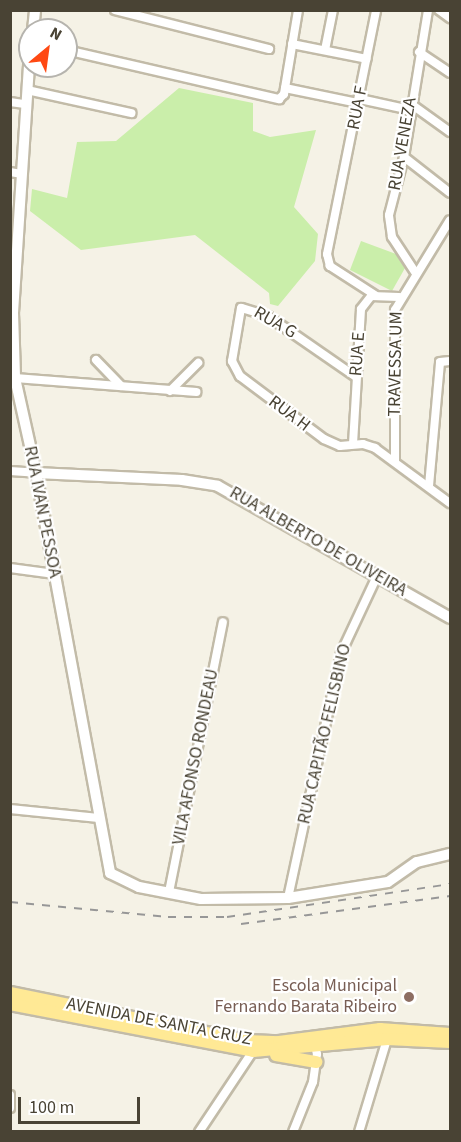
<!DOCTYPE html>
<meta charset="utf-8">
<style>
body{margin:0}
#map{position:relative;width:461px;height:1142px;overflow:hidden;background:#f5f2e6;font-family:"Source Sans 3",sans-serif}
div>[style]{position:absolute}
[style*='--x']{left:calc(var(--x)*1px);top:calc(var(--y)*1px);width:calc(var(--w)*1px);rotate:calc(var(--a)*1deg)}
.green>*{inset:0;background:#caeeaa}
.roads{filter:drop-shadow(2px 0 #c2bba8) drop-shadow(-2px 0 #c2bba8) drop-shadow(0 2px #c2bba8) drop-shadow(0 -2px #c2bba8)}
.minor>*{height:8px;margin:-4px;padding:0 4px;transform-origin:4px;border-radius:4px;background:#fff}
.tertiary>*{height:10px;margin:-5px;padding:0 5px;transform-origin:5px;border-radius:5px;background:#fff}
.primary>*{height:12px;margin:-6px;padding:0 6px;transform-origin:6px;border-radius:6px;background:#ffe995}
.rail>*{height:2px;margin-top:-1px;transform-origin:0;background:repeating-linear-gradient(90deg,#979797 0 8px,transparent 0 16px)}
.dots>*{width:16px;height:16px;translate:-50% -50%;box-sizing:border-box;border:3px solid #fff;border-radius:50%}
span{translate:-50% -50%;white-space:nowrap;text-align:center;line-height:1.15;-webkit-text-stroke:4.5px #fff;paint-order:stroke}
.street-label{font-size:18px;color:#494334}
.education-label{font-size:18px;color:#785e54}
.right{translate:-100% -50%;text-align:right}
.frame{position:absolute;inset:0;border:12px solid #494334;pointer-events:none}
.north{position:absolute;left:18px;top:18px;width:60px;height:60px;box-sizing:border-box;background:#fff;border:2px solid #b6b4ae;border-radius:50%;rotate:29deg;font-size:16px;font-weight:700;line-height:24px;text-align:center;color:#494334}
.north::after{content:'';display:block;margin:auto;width:21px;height:27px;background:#ff4913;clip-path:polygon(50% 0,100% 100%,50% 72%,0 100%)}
.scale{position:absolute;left:18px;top:1097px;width:122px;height:27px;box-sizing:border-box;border:3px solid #494334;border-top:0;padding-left:8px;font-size:18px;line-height:21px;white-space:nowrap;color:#494334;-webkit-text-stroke:4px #fff;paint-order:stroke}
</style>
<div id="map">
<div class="green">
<div style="clip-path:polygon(179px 88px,253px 103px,253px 131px,270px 137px,316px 130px,294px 207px,318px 234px,315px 261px,278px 306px,270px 304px,269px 293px,195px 235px,81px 250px,30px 211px,32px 189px,67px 198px,77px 142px,116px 141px)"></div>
<div style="clip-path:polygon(361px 241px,396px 254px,405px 268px,392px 291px,350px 270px)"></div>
</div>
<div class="roads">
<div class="minor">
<div style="--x:115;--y:10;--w:159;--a:14.2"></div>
<div style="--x:439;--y:10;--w:14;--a:36"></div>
<div style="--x:292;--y:44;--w:76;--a:11.3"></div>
<div style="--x:66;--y:50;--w:219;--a:13"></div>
<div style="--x:279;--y:99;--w:7;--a:-45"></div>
<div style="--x:284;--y:94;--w:85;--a:-80.5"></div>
<div style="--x:325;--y:50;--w:41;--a:-78.7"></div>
<div style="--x:419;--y:52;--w:37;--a:34"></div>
<div style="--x:285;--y:88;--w:75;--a:11.6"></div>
<div style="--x:27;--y:90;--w:107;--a:12.5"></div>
<div style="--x:360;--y:99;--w:51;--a:12.4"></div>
<div style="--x:10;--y:102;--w:15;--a:8"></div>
<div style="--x:411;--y:104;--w:48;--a:35.7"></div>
<div style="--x:404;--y:157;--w:58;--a:38"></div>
<div style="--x:10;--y:172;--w:11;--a:10"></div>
<div style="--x:415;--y:272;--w:42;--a:-123.3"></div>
<div style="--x:392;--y:237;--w:22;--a:-98"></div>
<div style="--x:389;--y:215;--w:60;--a:-75.5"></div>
<div style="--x:404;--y:157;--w:149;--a:-80.7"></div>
<div style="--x:375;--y:295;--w:54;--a:-147.2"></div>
<div style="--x:330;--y:266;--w:12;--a:-104"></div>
<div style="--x:327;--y:254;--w:249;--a:-78.6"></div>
<div style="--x:96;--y:360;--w:36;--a:46"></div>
<div style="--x:356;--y:377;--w:107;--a:-145.3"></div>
<div style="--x:268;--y:316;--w:28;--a:-163"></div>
<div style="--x:241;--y:308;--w:54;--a:99.6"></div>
<div style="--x:232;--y:361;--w:17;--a:62"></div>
<div style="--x:240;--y:376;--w:105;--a:36.9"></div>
<div style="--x:324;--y:439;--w:17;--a:24"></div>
<div style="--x:340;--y:446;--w:23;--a:-5"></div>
<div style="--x:363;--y:444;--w:13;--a:18"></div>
<div style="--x:375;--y:448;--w:93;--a:36.3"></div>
<div style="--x:15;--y:378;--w:182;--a:4.4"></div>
<div style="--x:170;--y:391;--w:40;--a:-45"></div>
<div style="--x:353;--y:444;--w:135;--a:-86.6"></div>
<div style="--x:361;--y:309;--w:16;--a:-52"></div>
<div style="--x:371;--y:296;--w:28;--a:2"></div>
<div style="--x:395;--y:461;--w:151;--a:-90"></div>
<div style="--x:395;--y:310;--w:105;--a:-58.6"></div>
<div style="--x:10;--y:471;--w:26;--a:4"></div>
<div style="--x:429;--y:486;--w:124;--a:-84.9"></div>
<div style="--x:440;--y:362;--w:10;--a:-6"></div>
<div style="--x:10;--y:568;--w:45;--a:7.6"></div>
<div style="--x:10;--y:809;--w:89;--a:5.8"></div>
<div style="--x:169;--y:892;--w:275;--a:-78.7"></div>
<div style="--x:288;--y:898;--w:251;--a:-77.8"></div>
<div style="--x:341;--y:653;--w:85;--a:-64.9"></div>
<div style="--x:10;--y:1095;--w:13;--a:90"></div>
<div style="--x:199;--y:1132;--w:97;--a:-56.3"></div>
<div style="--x:293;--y:1132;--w:54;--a:-68.2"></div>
<div style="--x:313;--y:1082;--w:28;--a:-82"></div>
<div style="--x:317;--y:1054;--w:12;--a:-104"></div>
<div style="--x:359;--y:1132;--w:97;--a:-73.2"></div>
</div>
<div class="tertiary">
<div style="--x:33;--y:30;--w:20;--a:-84"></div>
<div style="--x:30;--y:50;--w:264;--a:93.7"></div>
<div style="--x:13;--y:313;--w:65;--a:88.2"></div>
<div style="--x:15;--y:378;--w:97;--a:77.5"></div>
<div style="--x:36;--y:473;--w:407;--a:79.5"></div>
<div style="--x:110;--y:873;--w:32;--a:26"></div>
<div style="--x:139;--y:887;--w:63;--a:11"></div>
<div style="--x:201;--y:899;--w:87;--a:-0.7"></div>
<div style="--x:288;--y:898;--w:101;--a:-9.1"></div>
<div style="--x:388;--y:882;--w:35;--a:-35"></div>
<div style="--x:417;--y:862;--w:34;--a:-14"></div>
<div style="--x:36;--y:473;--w:146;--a:2.7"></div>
<div style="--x:182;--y:480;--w:36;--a:9"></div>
<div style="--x:218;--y:486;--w:267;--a:29.6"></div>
</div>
<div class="primary">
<div style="--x:10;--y:993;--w:241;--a:11.5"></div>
<div style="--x:246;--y:1041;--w:33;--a:2"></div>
<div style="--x:279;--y:1042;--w:102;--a:-7.3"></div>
<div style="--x:380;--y:1029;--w:70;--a:4.1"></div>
<div style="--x:10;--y:1004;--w:248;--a:10.9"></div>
<div style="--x:253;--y:1051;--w:135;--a:-5.1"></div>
<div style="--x:387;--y:1039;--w:63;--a:2.7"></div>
<div style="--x:276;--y:1055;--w:41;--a:9.9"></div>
</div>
</div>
<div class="rail">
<div style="--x:10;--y:902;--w:159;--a:5.4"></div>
<div style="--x:168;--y:917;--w:59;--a:0"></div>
<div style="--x:227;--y:917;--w:225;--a:-8.4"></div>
<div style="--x:241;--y:924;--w:211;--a:-7.6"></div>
</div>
<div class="dots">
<div style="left:409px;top:997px;background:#8d6e63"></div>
</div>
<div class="street-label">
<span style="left:358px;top:108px;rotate:-79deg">RUA F</span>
<span style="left:403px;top:144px;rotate:-80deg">RUA VENEZA</span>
<span style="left:275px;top:323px;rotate:30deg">RUA G</span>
<span style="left:358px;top:354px;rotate:-86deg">RUA E</span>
<span style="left:396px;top:364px;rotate:-89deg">TRAVESSA UM</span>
<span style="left:289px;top:414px;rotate:37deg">RUA H</span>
<span style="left:42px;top:512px;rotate:79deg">RUA IVAN PESSOA</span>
<span style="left:318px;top:542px;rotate:30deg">RUA ALBERTO DE OLIVEIRA</span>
<span style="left:325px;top:734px;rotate:-77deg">RUA CAPITÃO FELISBINO</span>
<span style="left:196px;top:757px;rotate:-79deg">VILA AFONSO RONDEAU</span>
<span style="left:159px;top:1022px;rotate:11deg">AVENIDA DE SANTA CRUZ</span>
</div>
<div class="education-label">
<span class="right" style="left:397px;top:997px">Escola Municipal<br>Fernando Barata Ribeiro</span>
</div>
<div class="frame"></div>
<div class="north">N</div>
<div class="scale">100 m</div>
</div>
